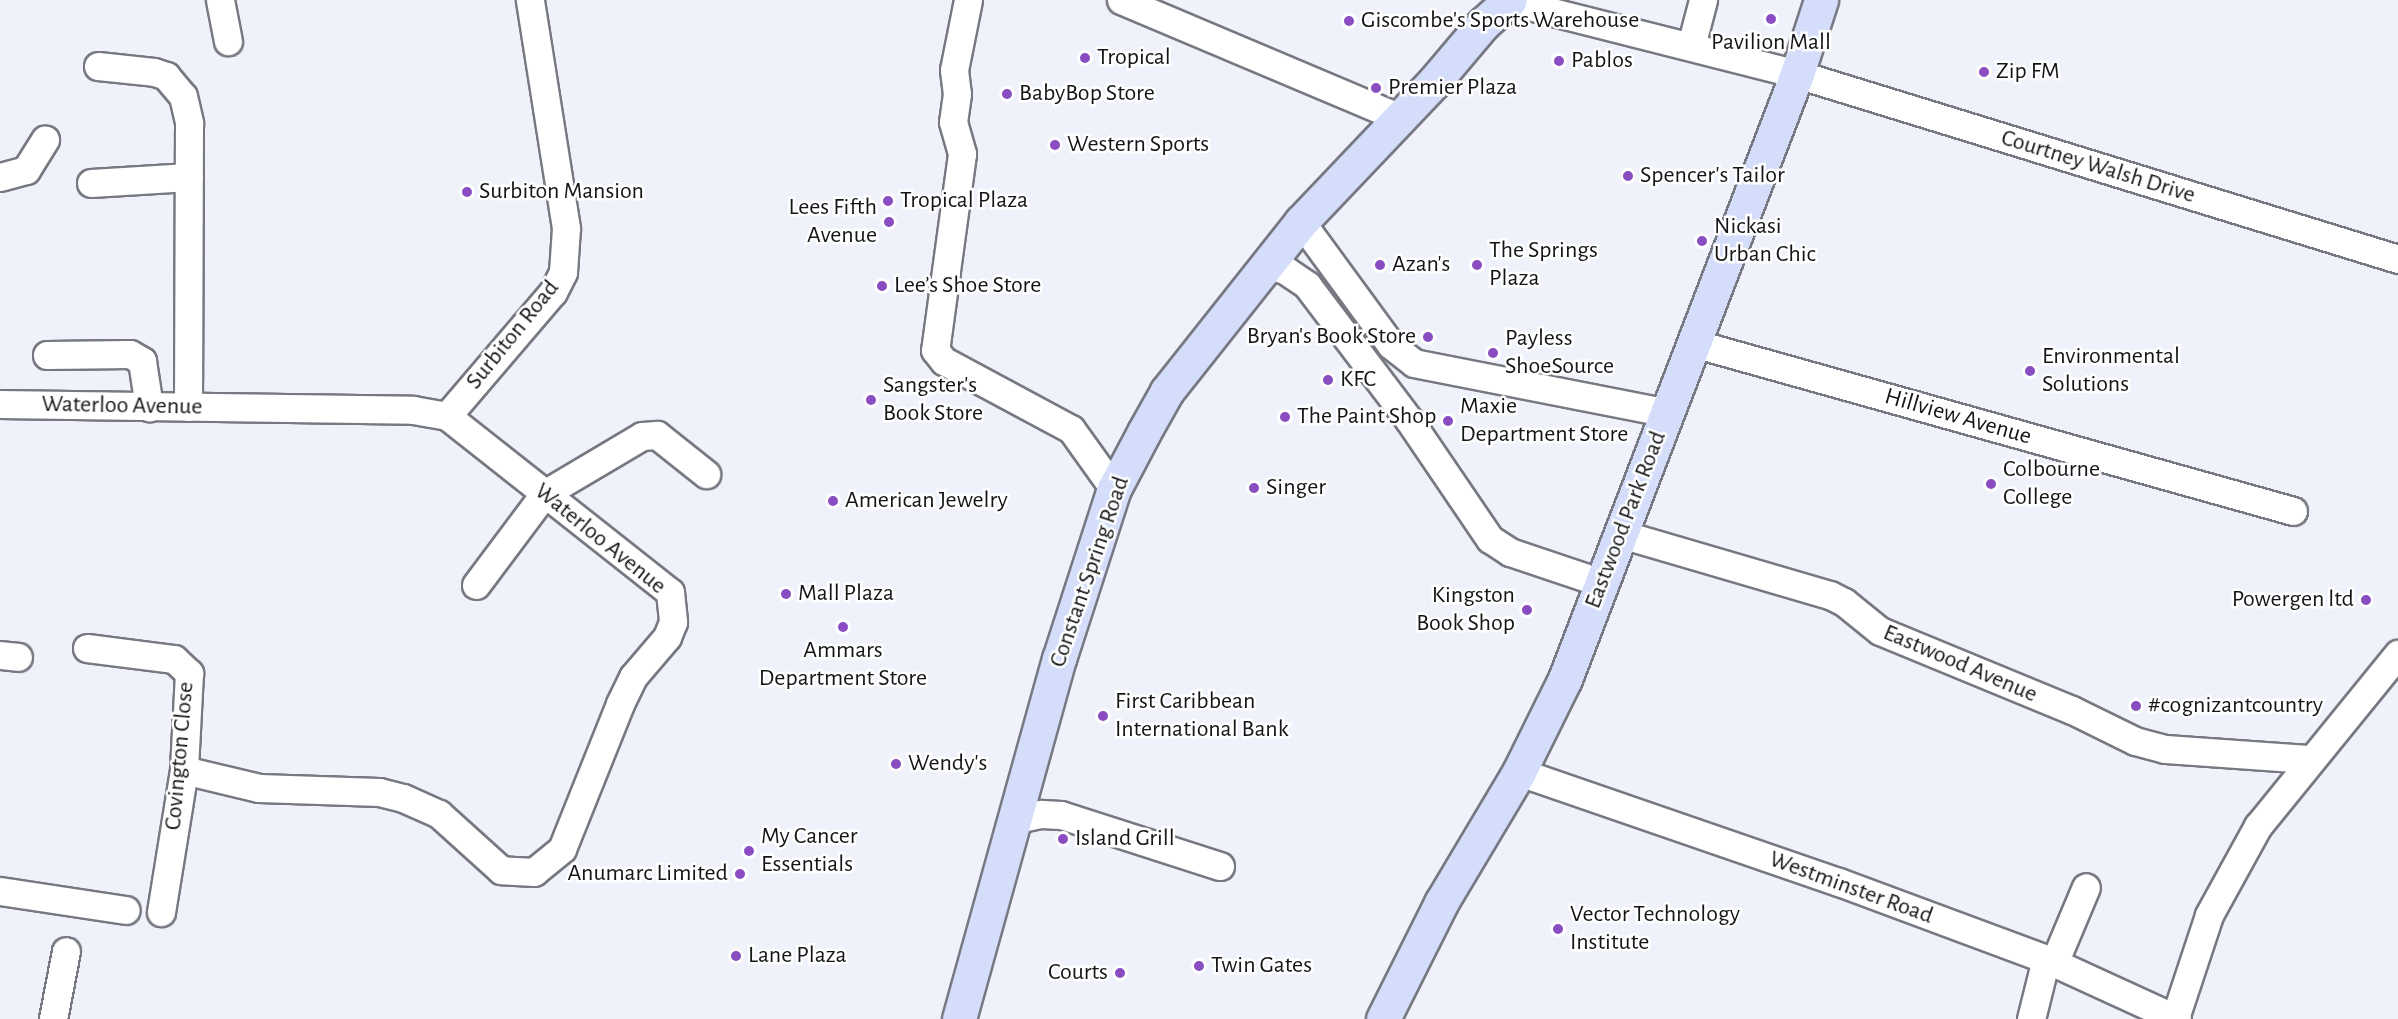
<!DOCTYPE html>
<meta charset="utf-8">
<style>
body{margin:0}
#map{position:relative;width:2398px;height:1019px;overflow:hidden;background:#eff1fb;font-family:"Alegreya Sans",sans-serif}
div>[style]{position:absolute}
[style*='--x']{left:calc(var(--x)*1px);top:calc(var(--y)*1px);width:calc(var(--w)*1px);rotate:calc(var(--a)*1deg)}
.roads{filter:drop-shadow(2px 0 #777881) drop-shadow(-2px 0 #777881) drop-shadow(0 2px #777881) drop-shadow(0 -2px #777881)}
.minor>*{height:27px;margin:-13.5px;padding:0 13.5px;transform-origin:13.5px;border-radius:13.5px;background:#fff}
.major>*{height:33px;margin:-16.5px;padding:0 16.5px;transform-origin:16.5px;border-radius:16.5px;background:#d4defb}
.dots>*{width:16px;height:16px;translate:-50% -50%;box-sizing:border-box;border:3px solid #fff;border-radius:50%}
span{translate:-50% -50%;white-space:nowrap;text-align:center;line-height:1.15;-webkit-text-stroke:5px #fff;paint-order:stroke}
.poi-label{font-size:24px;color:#141518}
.left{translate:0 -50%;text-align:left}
.right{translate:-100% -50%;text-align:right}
.street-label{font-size:24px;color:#141518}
</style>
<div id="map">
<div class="roads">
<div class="minor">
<div style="--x:220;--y:0;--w:42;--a:79"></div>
<div style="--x:968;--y:0;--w:71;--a:101.3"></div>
<div style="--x:954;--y:70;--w:24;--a:83"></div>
<div style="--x:957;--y:94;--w:28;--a:98"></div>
<div style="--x:953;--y:122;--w:33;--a:74"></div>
<div style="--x:962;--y:154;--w:198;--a:97.8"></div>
<div style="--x:935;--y:350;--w:14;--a:51"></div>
<div style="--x:944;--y:361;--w:144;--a:28.2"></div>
<div style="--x:1071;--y:429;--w:74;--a:54.4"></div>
<div style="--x:1121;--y:0;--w:303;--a:22.9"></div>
<div style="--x:1509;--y:1;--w:297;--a:14.2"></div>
<div style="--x:1797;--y:74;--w:629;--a:17.11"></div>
<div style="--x:1691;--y:46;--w:48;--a:-75.4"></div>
<div style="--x:98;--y:66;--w:56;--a:6.1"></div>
<div style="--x:154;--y:72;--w:13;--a:18"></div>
<div style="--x:166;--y:76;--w:26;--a:50"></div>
<div style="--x:183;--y:96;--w:28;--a:77"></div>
<div style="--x:189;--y:123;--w:284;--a:90.2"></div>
<div style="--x:0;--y:177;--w:27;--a:-15"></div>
<div style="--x:26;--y:170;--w:36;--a:-58"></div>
<div style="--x:91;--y:183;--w:98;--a:-3.5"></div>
<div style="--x:1301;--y:222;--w:152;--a:53.8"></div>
<div style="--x:1391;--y:345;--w:29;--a:38"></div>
<div style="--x:1414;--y:363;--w:259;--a:11.1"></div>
<div style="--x:1268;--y:265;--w:18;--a:16"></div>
<div style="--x:1285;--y:270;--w:27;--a:34"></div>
<div style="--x:1307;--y:285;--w:169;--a:52.9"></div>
<div style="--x:1409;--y:420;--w:144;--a:55.8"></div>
<div style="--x:1490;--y:539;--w:24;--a:33"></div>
<div style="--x:1510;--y:552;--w:97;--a:18.6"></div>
<div style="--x:1693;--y:343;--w:623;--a:15.64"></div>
<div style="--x:47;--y:355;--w:83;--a:-0.7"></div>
<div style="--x:130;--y:354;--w:14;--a:30"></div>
<div style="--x:142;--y:361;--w:47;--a:81.3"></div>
<div style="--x:0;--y:404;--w:413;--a:0.8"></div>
<div style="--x:413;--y:410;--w:35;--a:10"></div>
<div style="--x:447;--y:416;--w:284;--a:38.3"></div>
<div style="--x:670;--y:592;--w:30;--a:84"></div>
<div style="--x:673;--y:622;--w:16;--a:112"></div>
<div style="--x:667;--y:637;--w:52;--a:130.4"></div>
<div style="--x:633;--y:677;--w:30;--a:116"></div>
<div style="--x:620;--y:704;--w:156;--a:111.8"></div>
<div style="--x:562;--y:849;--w:36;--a:141"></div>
<div style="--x:534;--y:872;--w:33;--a:-177"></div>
<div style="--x:501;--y:870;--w:84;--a:-137.9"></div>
<div style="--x:439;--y:814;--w:39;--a:-156"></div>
<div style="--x:403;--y:798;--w:25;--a:-166"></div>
<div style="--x:379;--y:792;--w:120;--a:-178.1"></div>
<div style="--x:259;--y:788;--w:77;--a:-166.5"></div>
<div style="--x:447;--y:416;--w:163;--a:-49.5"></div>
<div style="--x:553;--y:292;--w:22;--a:-63"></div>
<div style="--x:563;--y:272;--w:44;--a:-86.1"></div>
<div style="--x:566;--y:228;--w:231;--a:-99"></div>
<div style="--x:1621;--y:534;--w:218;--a:16.3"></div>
<div style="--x:1830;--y:595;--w:16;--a:27"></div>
<div style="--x:1844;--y:602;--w:46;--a:38.9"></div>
<div style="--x:1880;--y:631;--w:208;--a:22.4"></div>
<div style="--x:2072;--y:710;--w:70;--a:26.2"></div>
<div style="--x:2135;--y:741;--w:31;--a:15"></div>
<div style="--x:2165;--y:749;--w:144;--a:4"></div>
<div style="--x:476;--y:585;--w:114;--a:-53.2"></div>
<div style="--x:544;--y:494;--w:114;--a:-30.6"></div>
<div style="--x:642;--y:436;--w:15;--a:-4"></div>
<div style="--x:657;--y:435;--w:63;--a:38.5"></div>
<div style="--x:87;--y:648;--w:88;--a:7.2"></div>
<div style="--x:174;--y:659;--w:21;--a:43"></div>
<div style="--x:189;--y:673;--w:97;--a:93"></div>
<div style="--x:184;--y:770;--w:144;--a:99.2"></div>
<div style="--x:0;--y:655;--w:18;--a:6"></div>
<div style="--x:1519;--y:772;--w:338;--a:19"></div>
<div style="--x:1839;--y:882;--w:221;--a:20.4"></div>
<div style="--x:2046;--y:959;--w:144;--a:24.6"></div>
<div style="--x:1012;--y:820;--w:30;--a:-12"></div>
<div style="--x:1041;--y:814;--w:20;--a:3"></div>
<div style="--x:1061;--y:815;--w:167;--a:17.8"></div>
<div style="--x:0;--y:891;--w:127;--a:8.6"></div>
<div style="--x:2054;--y:963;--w:82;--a:-67.2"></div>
<div style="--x:2175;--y:1018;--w:108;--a:-71.7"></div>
<div style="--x:2209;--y:915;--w:102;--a:-61.2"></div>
<div style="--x:2258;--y:826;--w:222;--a:-50.9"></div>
<div style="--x:53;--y:1019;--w:69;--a:-79.2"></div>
<div style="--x:2031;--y:1019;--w:62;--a:-76"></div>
</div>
<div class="major">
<div style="--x:959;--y:1019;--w:374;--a:-74.5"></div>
<div style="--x:1059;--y:659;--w:179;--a:-72.1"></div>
<div style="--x:1114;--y:489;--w:64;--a:-62.2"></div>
<div style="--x:1144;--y:432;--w:47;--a:-60.7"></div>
<div style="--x:1167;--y:391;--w:216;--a:-51.6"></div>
<div style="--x:1301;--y:222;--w:193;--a:-46.5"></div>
<div style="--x:1434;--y:82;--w:76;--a:-49.8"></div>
<div style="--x:1483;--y:24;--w:36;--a:-42"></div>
<div style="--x:1383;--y:1019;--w:130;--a:-63.4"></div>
<div style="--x:1441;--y:903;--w:152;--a:-59.2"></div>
<div style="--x:1519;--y:772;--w:104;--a:-63.7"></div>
<div style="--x:1565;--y:679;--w:648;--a:-69.02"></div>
<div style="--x:1797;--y:74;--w:78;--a:-72"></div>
</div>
</div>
<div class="dots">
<div style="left:1771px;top:19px;background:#894cc1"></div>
<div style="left:1349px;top:21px;background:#894cc1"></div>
<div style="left:1085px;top:58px;background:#894cc1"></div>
<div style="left:1559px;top:61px;background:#894cc1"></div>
<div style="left:1984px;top:72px;background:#894cc1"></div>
<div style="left:1376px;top:88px;background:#894cc1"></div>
<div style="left:1007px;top:94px;background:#894cc1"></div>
<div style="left:1055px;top:145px;background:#894cc1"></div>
<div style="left:1628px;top:176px;background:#894cc1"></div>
<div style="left:467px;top:192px;background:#894cc1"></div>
<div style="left:888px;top:201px;background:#894cc1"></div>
<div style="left:889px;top:222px;background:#894cc1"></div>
<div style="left:1702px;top:241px;background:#894cc1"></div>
<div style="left:1380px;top:265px;background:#894cc1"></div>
<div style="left:1477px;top:265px;background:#894cc1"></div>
<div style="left:882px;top:286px;background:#894cc1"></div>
<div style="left:1428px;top:337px;background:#894cc1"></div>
<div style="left:1493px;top:353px;background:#894cc1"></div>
<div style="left:2030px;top:371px;background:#894cc1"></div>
<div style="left:1328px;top:380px;background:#894cc1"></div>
<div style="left:871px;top:400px;background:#894cc1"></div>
<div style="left:1285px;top:417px;background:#894cc1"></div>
<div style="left:1448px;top:421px;background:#894cc1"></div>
<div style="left:1991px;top:484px;background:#894cc1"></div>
<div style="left:1254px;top:488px;background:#894cc1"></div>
<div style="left:833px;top:501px;background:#894cc1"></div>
<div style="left:786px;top:594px;background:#894cc1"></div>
<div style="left:2366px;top:600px;background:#894cc1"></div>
<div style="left:1527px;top:610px;background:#894cc1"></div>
<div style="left:843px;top:627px;background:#894cc1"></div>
<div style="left:2136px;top:706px;background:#894cc1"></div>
<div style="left:1103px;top:716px;background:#894cc1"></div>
<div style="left:896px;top:764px;background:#894cc1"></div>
<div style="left:1063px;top:839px;background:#894cc1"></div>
<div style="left:749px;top:851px;background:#894cc1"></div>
<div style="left:740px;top:874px;background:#894cc1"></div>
<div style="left:1558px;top:929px;background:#894cc1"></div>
<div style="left:736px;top:956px;background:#894cc1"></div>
<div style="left:1199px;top:966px;background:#894cc1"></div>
<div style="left:1120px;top:973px;background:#894cc1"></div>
</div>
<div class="poi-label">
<span class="left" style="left:1361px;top:21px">Giscombe's Sports Warehouse</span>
<span style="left:1771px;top:43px">Pavilion Mall</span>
<span class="left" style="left:1097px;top:58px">Tropical</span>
<span class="left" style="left:1571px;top:61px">Pablos</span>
<span class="left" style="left:1996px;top:72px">Zip FM</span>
<span class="left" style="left:1388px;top:88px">Premier Plaza</span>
<span class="left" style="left:1019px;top:94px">BabyBop Store</span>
<span class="left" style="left:1067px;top:145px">Western Sports</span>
<span class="left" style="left:1640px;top:176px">Spencer's Tailor</span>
<span class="left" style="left:479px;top:192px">Surbiton Mansion</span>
<span class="left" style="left:900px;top:201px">Tropical Plaza</span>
<span class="right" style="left:877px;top:222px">Lees Fifth<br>Avenue</span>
<span class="left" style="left:1714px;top:241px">Nickasi<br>Urban Chic</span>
<span class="left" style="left:1489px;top:265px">The Springs<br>Plaza</span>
<span class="left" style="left:1392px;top:265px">Azan's</span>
<span class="left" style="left:894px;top:286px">Lee’s Shoe Store</span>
<span class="right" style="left:1416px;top:337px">Bryan's Book Store</span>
<span class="left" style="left:1505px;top:353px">Payless<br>ShoeSource</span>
<span class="left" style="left:2042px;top:371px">Environmental<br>Solutions</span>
<span class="left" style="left:1340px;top:380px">KFC</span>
<span class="left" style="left:883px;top:400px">Sangster's<br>Book Store</span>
<span class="left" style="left:1460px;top:421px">Maxie<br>Department Store</span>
<span class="left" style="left:1297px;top:417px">The Paint Shop</span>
<span class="left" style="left:2003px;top:484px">Colbourne<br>College</span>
<span class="left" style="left:1266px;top:488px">Singer</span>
<span class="left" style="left:845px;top:501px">American Jewelry</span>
<span class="left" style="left:798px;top:594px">Mall Plaza</span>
<span class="right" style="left:1515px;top:610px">Kingston<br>Book Shop</span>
<span class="right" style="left:2354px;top:600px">Powergen ltd</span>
<span style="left:843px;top:665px">Ammars<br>Department Store</span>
<span class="left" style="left:1115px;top:716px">First Caribbean<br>International Bank</span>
<span class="left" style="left:2148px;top:706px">#cognizantcountry</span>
<span class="left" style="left:908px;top:764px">Wendy's</span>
<span class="left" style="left:761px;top:851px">My Cancer<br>Essentials</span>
<span class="left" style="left:1075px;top:839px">Island Grill</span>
<span class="right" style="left:728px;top:874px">Anumarc Limited</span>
<span class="left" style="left:1570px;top:929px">Vector Technology<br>Institute</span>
<span class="left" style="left:748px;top:956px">Lane Plaza</span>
<span class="left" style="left:1211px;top:966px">Twin Gates</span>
<span class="right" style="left:1108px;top:973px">Courts</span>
</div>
<div class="street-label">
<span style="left:2098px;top:167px;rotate:17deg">Courtney Walsh Drive</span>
<span style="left:513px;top:335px;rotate:-51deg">Surbiton Road</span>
<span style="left:122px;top:406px;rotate:1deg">Waterloo Avenue</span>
<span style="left:1958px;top:417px;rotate:16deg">Hillview Avenue</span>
<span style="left:1626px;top:520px;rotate:-69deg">Eastwood Park Road</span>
<span style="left:600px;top:539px;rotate:39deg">Waterloo Avenue</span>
<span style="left:1090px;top:572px;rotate:-71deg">Constant Spring Road</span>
<span style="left:1960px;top:664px;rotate:23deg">Eastwood Avenue</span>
<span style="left:180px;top:756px;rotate:-85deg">Covington Close</span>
<span style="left:1851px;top:888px;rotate:20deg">Westminster Road</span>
</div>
</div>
